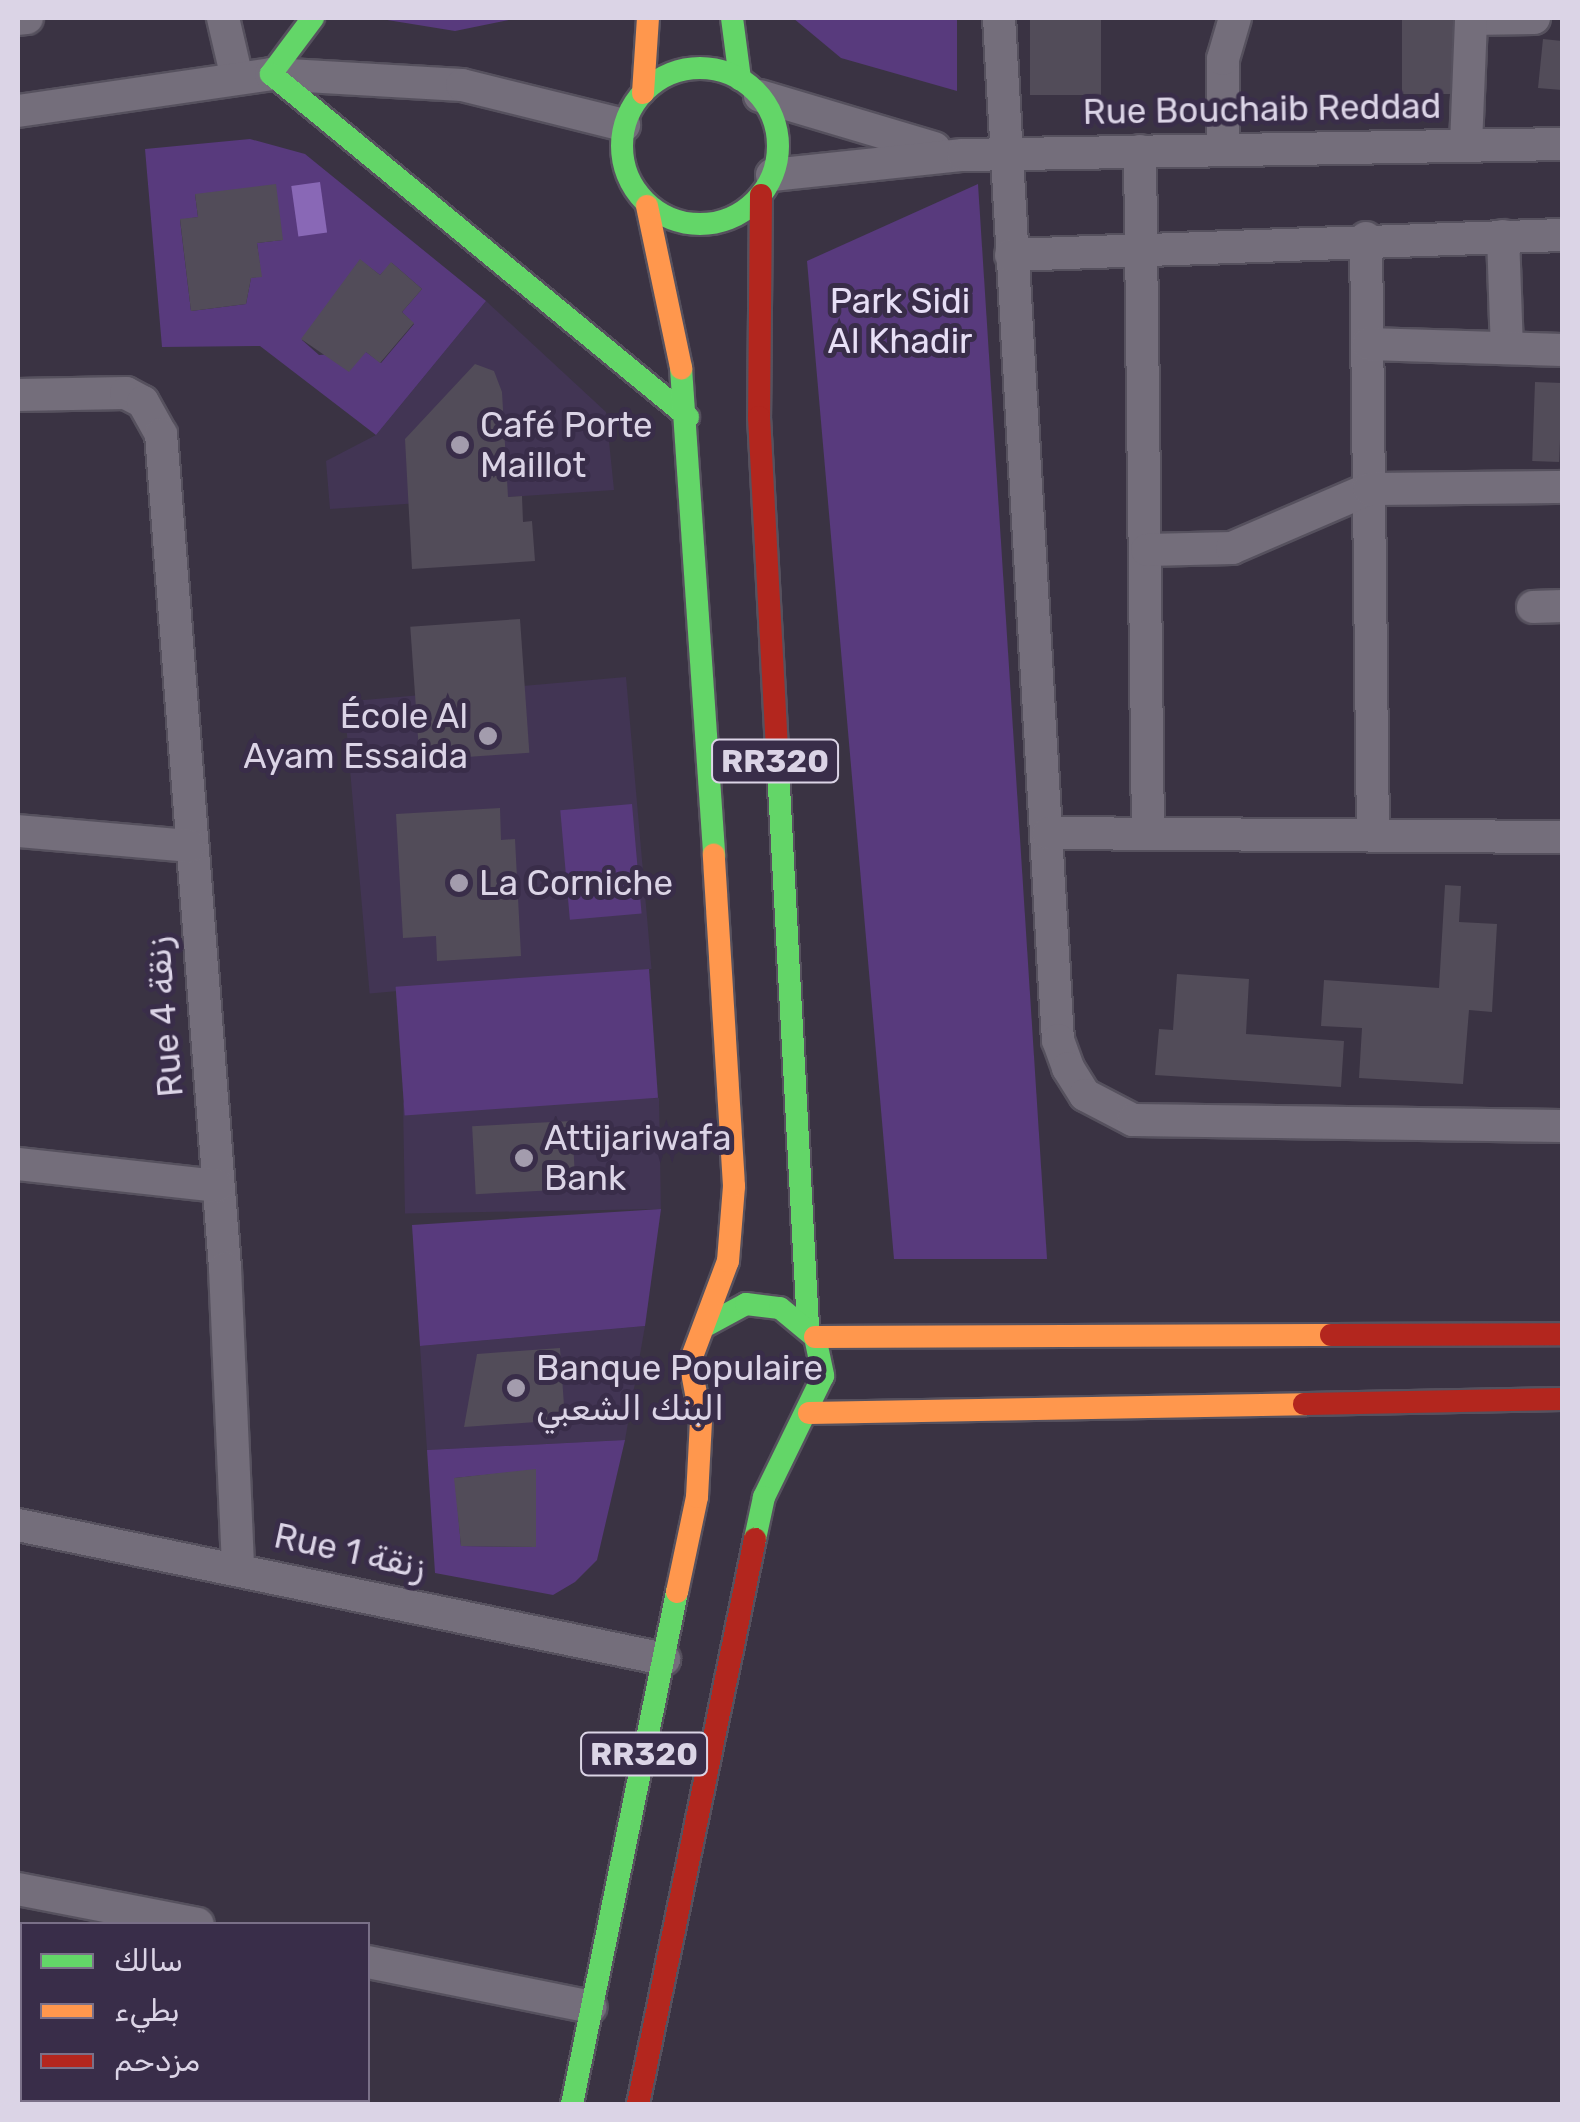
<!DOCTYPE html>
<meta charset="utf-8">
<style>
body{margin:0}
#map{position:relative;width:1580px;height:2122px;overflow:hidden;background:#3a3343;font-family:Rubik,"Noto Naskh Arabic",sans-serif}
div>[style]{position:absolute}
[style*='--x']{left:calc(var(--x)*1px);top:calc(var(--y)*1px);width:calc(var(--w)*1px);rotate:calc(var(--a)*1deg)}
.built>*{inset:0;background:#423554;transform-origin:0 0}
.green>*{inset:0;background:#583a7d;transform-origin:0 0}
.water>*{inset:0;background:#8968b6;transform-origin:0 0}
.building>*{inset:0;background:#524c59;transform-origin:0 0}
.roads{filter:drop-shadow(2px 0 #56515e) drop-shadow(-2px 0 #56515e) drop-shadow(0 2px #56515e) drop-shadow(0 -2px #56515e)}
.street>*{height:32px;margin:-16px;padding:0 16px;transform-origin:16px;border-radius:16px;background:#746e7b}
.fast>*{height:22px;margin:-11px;padding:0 11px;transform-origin:11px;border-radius:11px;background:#63d668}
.fast>.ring{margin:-11px;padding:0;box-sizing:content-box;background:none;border:22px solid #63d668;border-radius:50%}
.slow>*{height:22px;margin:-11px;padding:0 11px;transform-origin:11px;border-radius:11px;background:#ff974d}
.jam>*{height:22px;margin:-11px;padding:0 11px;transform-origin:11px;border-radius:11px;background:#b3261e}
.dots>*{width:28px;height:28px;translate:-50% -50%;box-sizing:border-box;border:5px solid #392d49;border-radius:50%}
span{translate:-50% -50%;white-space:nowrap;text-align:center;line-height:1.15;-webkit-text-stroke:10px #392d49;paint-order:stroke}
.shield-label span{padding:2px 8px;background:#392d49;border:2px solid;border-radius:8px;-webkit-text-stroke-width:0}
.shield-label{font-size:32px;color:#dbd4e6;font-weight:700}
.street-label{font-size:35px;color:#dbd4e6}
.park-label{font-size:35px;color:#e7dff6}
.poi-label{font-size:35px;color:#dbd4e6}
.left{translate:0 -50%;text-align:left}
.right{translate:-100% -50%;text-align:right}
.frame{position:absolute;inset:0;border:20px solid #dbd4e6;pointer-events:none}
.legend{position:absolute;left:20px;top:1922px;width:350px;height:180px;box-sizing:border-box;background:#392d49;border:2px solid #7a7088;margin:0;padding:12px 18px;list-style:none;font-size:30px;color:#dbd4e6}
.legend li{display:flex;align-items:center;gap:20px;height:50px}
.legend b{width:50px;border:2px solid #7a7088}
</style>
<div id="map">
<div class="built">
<div style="clip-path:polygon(486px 301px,606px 412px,614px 490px,330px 509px,326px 461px,376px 435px)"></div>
<div style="left:626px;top:677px;width:293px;height:283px;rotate:85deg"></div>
<div style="left:659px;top:1098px;width:111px;height:256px;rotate:89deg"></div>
<div style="clip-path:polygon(645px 1326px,625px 1440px,427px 1450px,420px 1346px)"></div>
</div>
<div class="green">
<div style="clip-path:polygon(375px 18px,519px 18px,455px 31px)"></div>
<div style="clip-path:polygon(793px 18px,957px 18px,957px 91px,841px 58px)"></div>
<div style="clip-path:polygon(evenodd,250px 139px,305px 154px,486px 301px,376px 435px,260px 346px,162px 347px,145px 149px,250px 139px,195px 194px,282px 240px,257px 243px,261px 276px,251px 278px,246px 304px,191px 311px,180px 220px,198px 217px,195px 194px,250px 139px,360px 260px,380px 275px,392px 263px,422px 289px,402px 312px,414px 324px,381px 363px,366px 352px,319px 355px,302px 340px,360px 260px)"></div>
<div style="clip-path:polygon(978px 184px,1047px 1259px,894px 1259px,807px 261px)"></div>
<div style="left:632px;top:804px;width:110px;height:72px;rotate:85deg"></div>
<div style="left:649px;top:969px;width:129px;height:254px;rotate:86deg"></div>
<div style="clip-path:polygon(661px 1209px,645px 1326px,420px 1346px,412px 1225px)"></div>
<div style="clip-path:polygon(evenodd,625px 1440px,597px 1560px,575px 1582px,553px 1595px,435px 1573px,427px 1450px,625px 1440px,535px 1470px,536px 1547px,461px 1546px,455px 1478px,535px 1470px)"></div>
</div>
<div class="water">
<div style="left:320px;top:182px;width:51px;height:29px;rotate:82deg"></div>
</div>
<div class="building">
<div style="left:1030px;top:18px;width:71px;height:77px"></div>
<div style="left:1402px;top:18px;width:53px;height:76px"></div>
<div style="clip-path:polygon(1543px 39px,1562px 41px,1562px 90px,1538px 88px)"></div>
<div style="clip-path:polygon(276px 184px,283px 240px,257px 243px,262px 277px,251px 278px,246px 304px,191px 311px,180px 219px,198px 217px,195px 194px)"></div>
<div style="clip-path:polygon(360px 259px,380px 275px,391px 262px,422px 289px,402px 312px,414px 323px,380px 363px,366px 352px,349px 372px,301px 339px)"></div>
<div style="clip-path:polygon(475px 364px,494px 371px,502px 392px,508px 497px,522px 496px,523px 522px,532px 521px,535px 561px,412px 569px,405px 439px)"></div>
<div style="left:1535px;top:382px;width:27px;height:79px;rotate:2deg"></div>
<div style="left:520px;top:619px;width:134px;height:110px;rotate:86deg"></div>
<div style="clip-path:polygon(500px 808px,501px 840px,515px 839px,521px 956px,437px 961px,436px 936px,403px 938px,396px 814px)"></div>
<div style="clip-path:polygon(1445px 885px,1461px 886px,1459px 922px,1497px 924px,1492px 1012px,1469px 1010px,1463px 1084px,1359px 1078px,1362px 1028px,1321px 1026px,1324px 980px,1439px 988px)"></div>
<div style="clip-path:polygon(1177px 974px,1249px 979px,1246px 1034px,1344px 1041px,1341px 1087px,1155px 1075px,1159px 1029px,1173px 1030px)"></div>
<div style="left:572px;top:1121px;width:68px;height:100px;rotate:87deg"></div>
<div style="clip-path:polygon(560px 1348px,565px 1420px,464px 1427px,477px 1354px)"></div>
<div style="clip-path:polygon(536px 1469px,536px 1547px,461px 1546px,454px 1478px)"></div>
</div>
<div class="roads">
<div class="street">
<div style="--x:223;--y:18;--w:62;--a:76.9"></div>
<div style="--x:999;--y:18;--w:1024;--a:86.7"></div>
<div style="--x:1058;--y:1040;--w:30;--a:70"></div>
<div style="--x:1068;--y:1068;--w:32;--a:58"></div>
<div style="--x:1085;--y:1095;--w:54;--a:27.5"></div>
<div style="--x:1133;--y:1120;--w:429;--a:0.8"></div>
<div style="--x:18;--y:19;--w:9;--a:-6"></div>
<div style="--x:1471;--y:19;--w:63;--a:-0.9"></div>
<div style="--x:760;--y:96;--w:182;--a:16.6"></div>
<div style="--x:18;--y:111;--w:256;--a:-8.3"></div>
<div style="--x:271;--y:74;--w:191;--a:3.3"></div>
<div style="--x:462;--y:85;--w:167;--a:13.9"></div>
<div style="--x:1466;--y:145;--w:127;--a:-87.7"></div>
<div style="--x:1223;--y:149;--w:90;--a:-90"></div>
<div style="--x:1223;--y:59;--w:43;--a:-73.7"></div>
<div style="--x:1140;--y:151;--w:681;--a:89.33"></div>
<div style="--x:772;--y:175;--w:192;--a:-6"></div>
<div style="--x:963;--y:155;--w:599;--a:-1.05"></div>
<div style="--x:1503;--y:236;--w:112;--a:88"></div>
<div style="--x:1366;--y:238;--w:597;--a:89.33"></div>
<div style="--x:1011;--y:255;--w:551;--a:-2.08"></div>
<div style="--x:1368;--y:344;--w:194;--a:1.8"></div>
<div style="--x:18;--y:395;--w:108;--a:-1.1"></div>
<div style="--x:126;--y:393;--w:19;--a:28"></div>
<div style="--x:143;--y:402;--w:37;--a:61"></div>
<div style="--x:161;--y:434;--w:836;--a:85.61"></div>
<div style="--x:225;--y:1268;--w:300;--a:87.5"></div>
<div style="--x:1147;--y:550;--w:85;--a:-1.3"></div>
<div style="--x:1232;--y:548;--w:149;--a:-23.3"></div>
<div style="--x:1369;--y:489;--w:193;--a:-0.6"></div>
<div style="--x:1533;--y:607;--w:29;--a:-2"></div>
<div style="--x:18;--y:831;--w:172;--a:5"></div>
<div style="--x:1048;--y:833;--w:514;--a:0.45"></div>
<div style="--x:18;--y:1164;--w:200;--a:6.3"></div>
<div style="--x:18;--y:1525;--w:660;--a:11.72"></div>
<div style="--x:18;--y:1889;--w:183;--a:11"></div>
<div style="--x:368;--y:1962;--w:227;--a:11.4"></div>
<div style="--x:154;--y:2104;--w:4;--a:-63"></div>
</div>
<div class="fast">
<div style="--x:313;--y:18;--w:70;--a:126.9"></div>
<div style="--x:271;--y:74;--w:540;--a:39.44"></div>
<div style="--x:732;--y:18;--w:62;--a:82.5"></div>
<div class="ring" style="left:622px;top:68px;width:134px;height:134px"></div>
<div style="--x:681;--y:368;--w:488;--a:86.1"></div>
<div style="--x:777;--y:750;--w:578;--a:86.92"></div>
<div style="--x:707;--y:1325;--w:44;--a:-28.3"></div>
<div style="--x:746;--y:1304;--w:34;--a:7"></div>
<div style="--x:780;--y:1308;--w:45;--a:39.6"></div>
<div style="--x:815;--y:1337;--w:40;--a:78"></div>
<div style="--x:823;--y:1376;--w:135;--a:116"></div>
<div style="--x:764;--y:1497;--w:43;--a:102.1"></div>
<div style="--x:572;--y:2104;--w:523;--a:-78.41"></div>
</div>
<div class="slow">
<div style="--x:643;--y:93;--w:75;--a:-86.2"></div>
<div style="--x:647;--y:206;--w:166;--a:78.1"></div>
<div style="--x:815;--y:1337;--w:516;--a:-0.22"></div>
<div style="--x:809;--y:1413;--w:495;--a:-1"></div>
<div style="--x:677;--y:1592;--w:97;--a:-78.1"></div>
<div style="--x:697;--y:1497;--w:77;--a:-87"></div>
<div style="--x:701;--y:1420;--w:59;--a:-100.7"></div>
<div style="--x:690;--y:1362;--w:108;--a:-69.4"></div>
<div style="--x:728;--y:1261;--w:75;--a:-85.4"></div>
<div style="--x:734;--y:1186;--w:332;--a:-93.5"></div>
</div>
<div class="jam">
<div style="--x:761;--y:195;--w:222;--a:90.5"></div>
<div style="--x:759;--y:417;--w:333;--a:86.9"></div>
<div style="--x:1331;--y:1335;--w:231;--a:-0.2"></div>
<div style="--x:1304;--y:1404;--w:258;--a:-1.1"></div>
<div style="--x:638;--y:2104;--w:577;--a:-78.3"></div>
</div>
</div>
<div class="dots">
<div style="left:460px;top:445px;background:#a39cad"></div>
<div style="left:488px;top:736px;background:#a39cad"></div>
<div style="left:459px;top:883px;background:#a39cad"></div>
<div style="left:524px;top:1158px;background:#a39cad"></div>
<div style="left:516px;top:1388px;background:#a39cad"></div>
</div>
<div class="shield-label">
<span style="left:775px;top:761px">RR320</span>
<span style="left:644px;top:1754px">RR320</span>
</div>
<div class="street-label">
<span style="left:1262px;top:109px;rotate:-1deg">Rue Bouchaib Reddad</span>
<span style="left:164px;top:1017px;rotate:-95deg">Rue 4 زنقة</span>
<span style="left:350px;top:1551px;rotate:12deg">Rue 1 زنقة</span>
</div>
<div class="park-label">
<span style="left:900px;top:321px">Park Sidi<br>Al Khadir</span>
</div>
<div class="poi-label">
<span class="left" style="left:480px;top:445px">Café Porte<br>Maillot</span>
<span class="right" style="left:468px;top:736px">École Al<br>Ayam Essaida</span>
<span class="left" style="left:479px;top:883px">La Corniche</span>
<span class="left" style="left:544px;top:1158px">Attijariwafa<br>Bank</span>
<span class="left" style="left:536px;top:1388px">Banque Populaire<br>البنك الشعبي</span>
</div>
<div class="frame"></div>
<ul class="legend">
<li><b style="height:12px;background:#63d668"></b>سالك</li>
<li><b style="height:12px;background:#ff974d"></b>بطيء</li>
<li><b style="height:12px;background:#b3261e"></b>مزدحم</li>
</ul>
</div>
